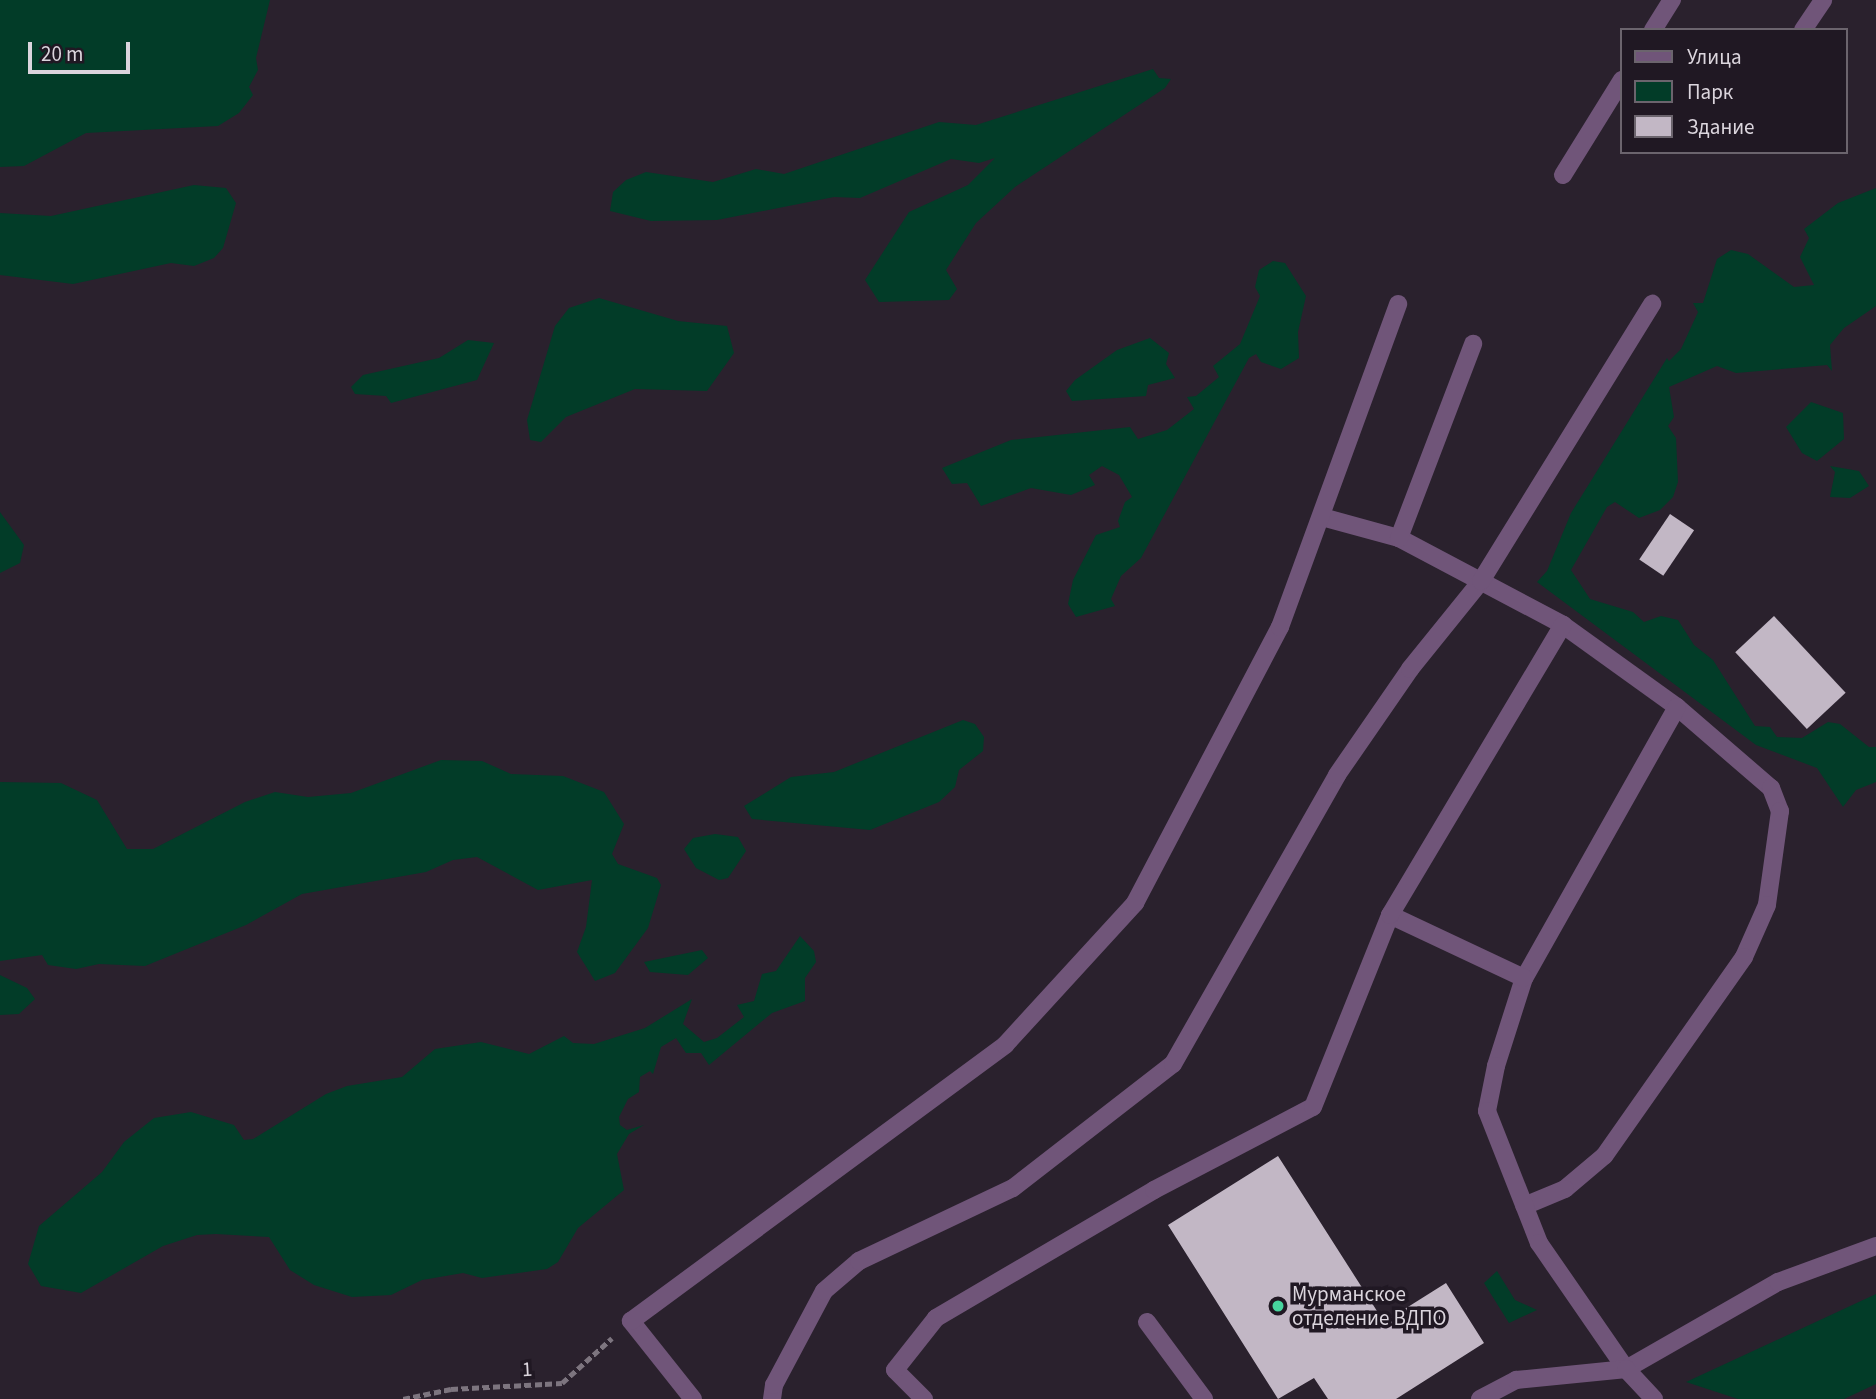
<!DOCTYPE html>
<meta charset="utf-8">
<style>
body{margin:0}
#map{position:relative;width:1876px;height:1399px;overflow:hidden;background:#2a212d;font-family:"Source Sans 3",sans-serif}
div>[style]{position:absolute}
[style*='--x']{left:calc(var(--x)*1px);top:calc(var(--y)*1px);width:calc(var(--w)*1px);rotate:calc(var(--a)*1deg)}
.green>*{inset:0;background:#023c28}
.building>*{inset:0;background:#c2b7c5;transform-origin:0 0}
.path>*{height:4.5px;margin-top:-2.25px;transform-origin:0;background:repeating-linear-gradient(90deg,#7d757f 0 7px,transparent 0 10.5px)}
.minor>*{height:18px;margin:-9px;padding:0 9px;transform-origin:9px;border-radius:9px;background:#705579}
.dots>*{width:19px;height:19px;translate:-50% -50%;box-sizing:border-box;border:4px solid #201823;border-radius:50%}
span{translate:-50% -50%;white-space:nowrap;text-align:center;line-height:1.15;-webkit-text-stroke:7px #201823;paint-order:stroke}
.poi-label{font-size:21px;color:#dbd5dd}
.left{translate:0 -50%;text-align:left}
.street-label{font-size:21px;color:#dbd5dd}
.legend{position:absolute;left:1620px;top:28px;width:228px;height:126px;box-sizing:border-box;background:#201823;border:2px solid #6b646d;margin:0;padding:9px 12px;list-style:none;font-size:21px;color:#dbd5dd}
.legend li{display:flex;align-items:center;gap:14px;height:35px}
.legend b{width:35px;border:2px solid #6b646d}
.scale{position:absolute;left:28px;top:42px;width:102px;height:32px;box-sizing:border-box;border:4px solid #dbd5dd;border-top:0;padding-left:9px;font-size:21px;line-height:24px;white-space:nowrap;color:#dbd5dd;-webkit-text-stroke:5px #201823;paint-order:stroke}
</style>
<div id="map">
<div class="green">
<div style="clip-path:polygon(0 0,270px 0,256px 58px,258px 70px,249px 87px,253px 95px,239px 113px,218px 126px,86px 133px,24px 166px,0 167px)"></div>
<div style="clip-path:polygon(1153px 69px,1159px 78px,1171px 79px,1165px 88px,1015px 187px,976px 223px,946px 270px,957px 289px,949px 300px,879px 302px,865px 280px,909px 212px,968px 185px,995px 158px,979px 163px,951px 159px,860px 198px,834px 197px,717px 220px,651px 221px,610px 211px,613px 192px,626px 180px,646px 172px,713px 182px,756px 169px,784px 174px,939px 122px,976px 125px)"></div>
<div style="clip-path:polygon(194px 185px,226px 188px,236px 203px,223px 248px,214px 258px,194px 266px,171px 263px,73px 284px,0 275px,0 213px,51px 216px)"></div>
<div style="clip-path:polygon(1876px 188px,1876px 306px,1844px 328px,1830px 345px,1832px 371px,1827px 365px,1736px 373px,1717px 366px,1669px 387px,1674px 417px,1668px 426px,1676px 438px,1678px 482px,1673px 497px,1660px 510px,1639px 518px,1615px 502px,1607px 507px,1571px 570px,1590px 599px,1633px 612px,1644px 622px,1661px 616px,1678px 620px,1694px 645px,1713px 660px,1755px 726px,1770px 727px,1777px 737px,1802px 738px,1828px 722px,1840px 724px,1869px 747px,1876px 747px,1876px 782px,1856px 790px,1843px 807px,1817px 768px,1756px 745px,1537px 582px,1547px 571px,1571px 513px,1667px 358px,1669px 361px,1681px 349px,1698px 312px,1693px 303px,1703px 303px,1717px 259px,1731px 250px,1748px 254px,1794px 287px,1814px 285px,1800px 257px,1809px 238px,1804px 229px,1838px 203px)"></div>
<div style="clip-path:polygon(1273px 261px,1285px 263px,1306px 296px,1298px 332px,1299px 358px,1281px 369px,1261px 362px,1256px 354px,1249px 358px,1141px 558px,1121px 576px,1111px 599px,1115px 606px,1076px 617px,1068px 604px,1073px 580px,1096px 535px,1120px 527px,1118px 521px,1125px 502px,1132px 497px,1119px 475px,1102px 466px,1089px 475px,1095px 485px,1071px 495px,1031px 488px,981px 506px,967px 483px,952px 484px,942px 468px,1011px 440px,1130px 427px,1138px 439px,1167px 430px,1194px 409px,1187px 397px,1196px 396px,1219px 377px,1213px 366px,1240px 344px,1260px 296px,1255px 287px,1259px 270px)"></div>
<div style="clip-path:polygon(599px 298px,678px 321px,727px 326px,734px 353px,707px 391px,635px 389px,566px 417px,541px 442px,530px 440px,527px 420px,555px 326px,569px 308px)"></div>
<div style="clip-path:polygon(1150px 338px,1169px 353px,1166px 364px,1175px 378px,1148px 385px,1146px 396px,1072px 401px,1066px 391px,1075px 380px,1117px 350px)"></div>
<div style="clip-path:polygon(468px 340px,494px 343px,477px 380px,391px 403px,386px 396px,355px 394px,351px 387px,363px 375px,439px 358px)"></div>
<div style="clip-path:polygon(1811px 402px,1843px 413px,1844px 439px,1817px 461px,1802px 453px,1786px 427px)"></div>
<div style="clip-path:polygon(1830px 466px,1859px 471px,1869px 486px,1850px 498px,1830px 497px,1835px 472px)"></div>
<div style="clip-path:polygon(0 512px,24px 545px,20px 563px,0 573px)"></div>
<div style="clip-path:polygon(963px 720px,975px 724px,984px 737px,983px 751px,959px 770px,955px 787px,939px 802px,870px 830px,752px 819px,744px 806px,791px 777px,834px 772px)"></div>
<div style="clip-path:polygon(441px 760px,482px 761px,511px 774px,563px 776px,604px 792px,624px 824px,612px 854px,618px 864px,657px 878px,661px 885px,648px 928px,615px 973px,595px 981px,577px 952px,586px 927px,592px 880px,538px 890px,477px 857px,453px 860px,426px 872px,302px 894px,246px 925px,145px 966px,99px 964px,76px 969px,48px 965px,42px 955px,0 961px,0 782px,61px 783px,97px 800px,127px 849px,153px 849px,245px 802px,275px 792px,308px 797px,351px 793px)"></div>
<div style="clip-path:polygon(715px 834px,738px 837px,746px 851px,728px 878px,719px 880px,696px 868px,684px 849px,693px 838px)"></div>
<div style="clip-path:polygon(800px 936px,814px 951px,816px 962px,805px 978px,805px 1001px,772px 1013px,709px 1065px,701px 1053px,686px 1053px,676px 1038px,661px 1047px,653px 1074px,650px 1071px,640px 1077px,639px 1092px,628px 1099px,619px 1117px,620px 1125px,627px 1130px,644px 1125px,629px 1134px,617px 1154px,624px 1190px,578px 1228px,558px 1262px,547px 1269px,482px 1278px,463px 1273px,422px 1280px,391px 1295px,352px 1297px,314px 1285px,290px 1270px,269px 1237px,216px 1234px,197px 1235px,163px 1246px,81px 1293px,41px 1286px,28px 1264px,39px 1226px,102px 1172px,124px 1142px,154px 1118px,191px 1112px,234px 1125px,244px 1140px,253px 1139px,326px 1094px,347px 1086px,402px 1077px,435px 1049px,481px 1042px,529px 1054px,564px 1036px,573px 1043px,594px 1044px,645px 1028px,692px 999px,683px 1024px,704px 1042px,717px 1038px,744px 1017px,737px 1005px,754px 1001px,762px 974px,776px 971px)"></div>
<div style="clip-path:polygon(702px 950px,708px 958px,688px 975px,650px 972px,644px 962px)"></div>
<div style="clip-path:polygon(0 975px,27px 988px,35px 999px,19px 1014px,0 1015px)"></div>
<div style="clip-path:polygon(1497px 1271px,1515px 1300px,1537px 1310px,1509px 1323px,1484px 1283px)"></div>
<div style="clip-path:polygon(1876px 1294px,1876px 1384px,1844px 1399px,1738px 1399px,1686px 1382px)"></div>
</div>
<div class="building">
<div style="left:1670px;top:514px;width:29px;height:55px;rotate:34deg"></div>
<div style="left:1774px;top:616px;width:105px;height:53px;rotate:47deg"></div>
<div style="clip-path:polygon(1278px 1156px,1384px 1322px,1446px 1283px,1484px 1343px,1396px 1399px,1328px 1399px,1314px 1378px,1278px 1399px,1168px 1225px)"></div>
</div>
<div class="path">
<div style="--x:403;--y:1399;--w:49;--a:-11.8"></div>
<div style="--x:451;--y:1389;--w:111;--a:-3.1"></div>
<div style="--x:562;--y:1383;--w:67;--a:-42"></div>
</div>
<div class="minor">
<div style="--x:1653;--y:30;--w:36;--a:-58"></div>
<div style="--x:1803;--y:30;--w:36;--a:-56"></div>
<div style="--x:1563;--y:175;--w:112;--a:-58.2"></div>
<div style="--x:1322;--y:517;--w:80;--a:15.3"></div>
<div style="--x:1399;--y:538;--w:186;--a:27.9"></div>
<div style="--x:1563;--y:625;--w:140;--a:35.7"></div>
<div style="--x:1677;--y:707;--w:124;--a:40.8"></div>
<div style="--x:1771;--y:788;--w:25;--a:69"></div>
<div style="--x:1780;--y:811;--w:95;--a:97.9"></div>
<div style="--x:1767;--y:905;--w:57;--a:113.9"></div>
<div style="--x:1744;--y:957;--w:243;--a:125.1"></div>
<div style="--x:1604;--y:1156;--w:51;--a:139.8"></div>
<div style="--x:1565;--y:1189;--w:44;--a:157.5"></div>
<div style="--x:1399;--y:538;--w:208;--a:-69.1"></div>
<div style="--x:1677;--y:707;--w:311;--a:119.4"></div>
<div style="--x:1524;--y:978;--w:92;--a:107.7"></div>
<div style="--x:1496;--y:1066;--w:46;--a:101.3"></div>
<div style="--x:1487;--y:1111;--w:142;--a:68.5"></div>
<div style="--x:1539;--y:1243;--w:153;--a:55.4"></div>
<div style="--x:1626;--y:1369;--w:175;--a:-29.8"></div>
<div style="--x:1778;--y:1282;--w:104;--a:-20.2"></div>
<div style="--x:1390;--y:915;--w:148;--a:25.2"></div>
<div style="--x:1147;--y:1322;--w:96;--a:53.5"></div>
<div style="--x:693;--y:1399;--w:100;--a:-128.5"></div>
<div style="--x:631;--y:1321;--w:465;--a:-36.4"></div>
<div style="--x:1005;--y:1045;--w:193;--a:-47.5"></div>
<div style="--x:1135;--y:903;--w:312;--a:-62.3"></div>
<div style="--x:1280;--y:627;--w:344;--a:-69.9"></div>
<div style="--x:772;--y:1399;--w:14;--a:-82"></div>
<div style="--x:774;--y:1385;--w:106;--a:-62"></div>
<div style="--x:824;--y:1291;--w:46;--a:-40.6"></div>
<div style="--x:859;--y:1261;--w:170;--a:-25.4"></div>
<div style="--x:1013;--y:1188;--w:202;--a:-37.8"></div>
<div style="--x:1173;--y:1064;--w:332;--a:-60.4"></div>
<div style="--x:1337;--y:775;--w:129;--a:-55.4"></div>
<div style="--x:1410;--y:669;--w:113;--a:-51.1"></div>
<div style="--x:1481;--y:581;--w:326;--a:-58.3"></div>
<div style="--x:924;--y:1399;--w:41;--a:-135"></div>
<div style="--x:895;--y:1370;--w:66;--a:-51.7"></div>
<div style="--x:936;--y:1318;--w:253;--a:-30.4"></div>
<div style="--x:1154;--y:1190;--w:179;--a:-27.6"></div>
<div style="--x:1313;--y:1107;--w:207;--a:-68.1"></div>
<div style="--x:1390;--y:915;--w:338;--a:-59.2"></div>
<div style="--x:1480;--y:1399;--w:41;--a:-27.8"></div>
<div style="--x:1516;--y:1380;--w:111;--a:-5.7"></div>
<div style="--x:1626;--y:1369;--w:41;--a:47"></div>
</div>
<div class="dots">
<div style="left:1278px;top:1306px;background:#47d49e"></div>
</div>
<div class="poi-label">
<span class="left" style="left:1292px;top:1306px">Мурманское<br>отделение ВДПО</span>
</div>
<div class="street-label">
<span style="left:527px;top:1369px;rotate:-3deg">1</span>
</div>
<ul class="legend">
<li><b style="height:9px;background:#705579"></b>Улица</li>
<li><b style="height:19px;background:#023c28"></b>Парк</li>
<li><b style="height:19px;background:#c2b7c5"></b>Здание</li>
</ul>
<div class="scale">20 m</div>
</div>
